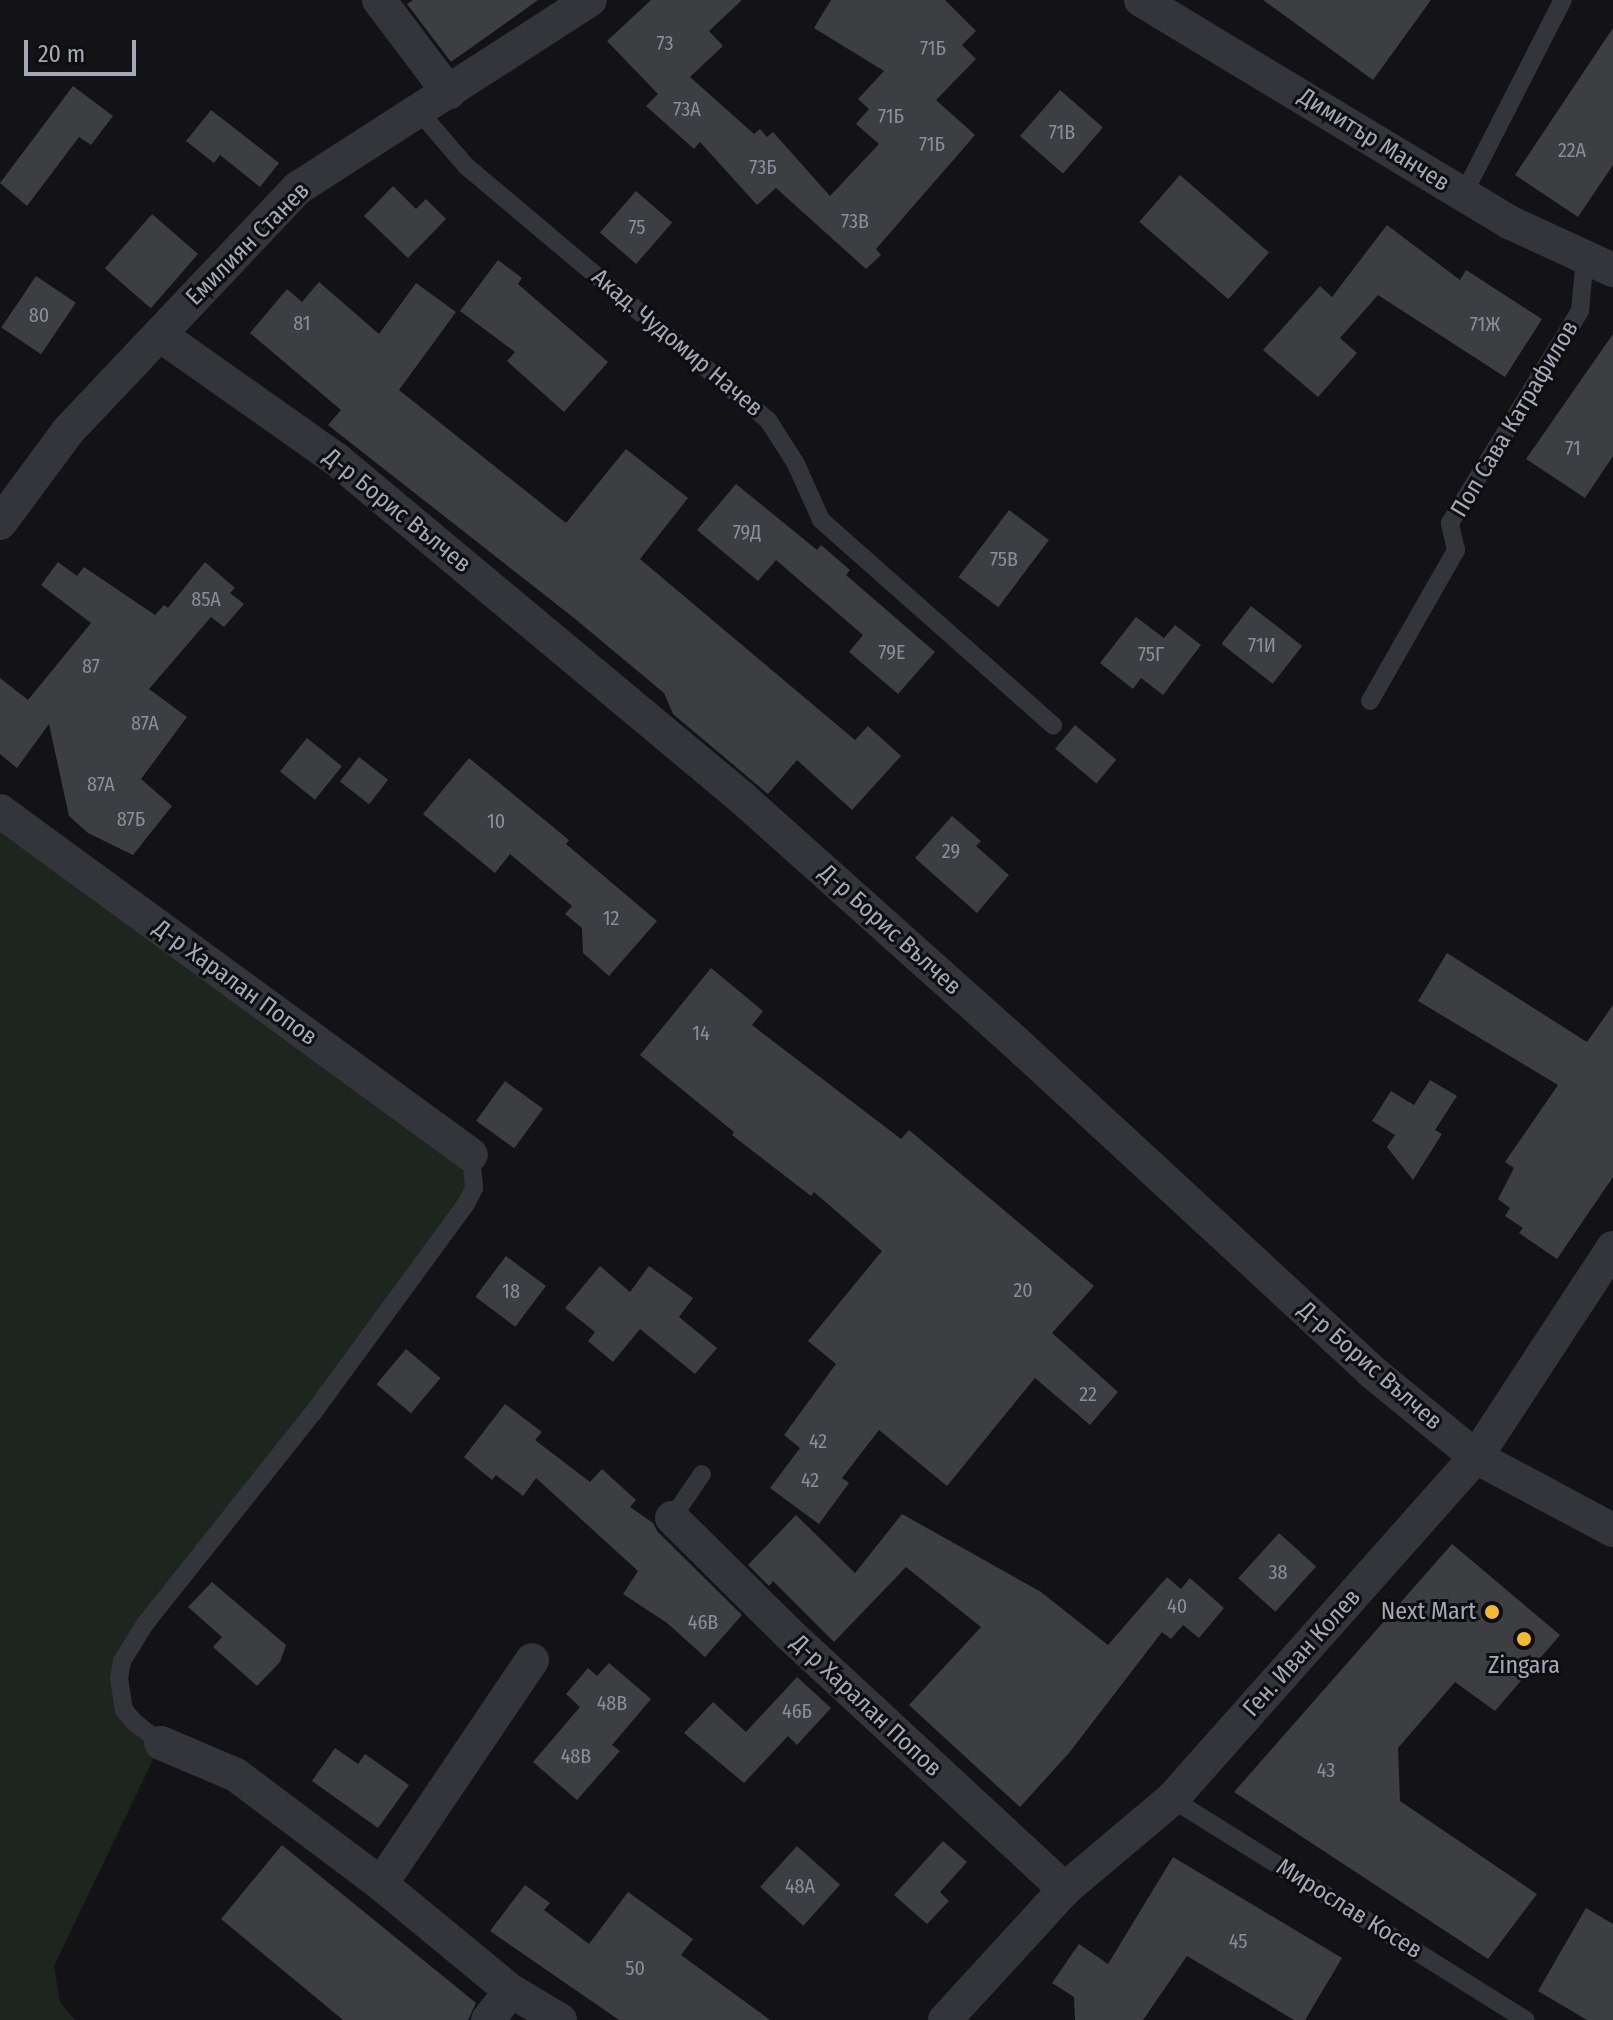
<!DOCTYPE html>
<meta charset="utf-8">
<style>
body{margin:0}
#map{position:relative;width:1613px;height:2020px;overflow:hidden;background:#131315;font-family:"Fira Sans Condensed",sans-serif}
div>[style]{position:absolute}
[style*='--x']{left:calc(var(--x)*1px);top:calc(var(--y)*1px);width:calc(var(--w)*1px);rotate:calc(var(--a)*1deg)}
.green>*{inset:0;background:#1d251f}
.building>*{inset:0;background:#3d3e42;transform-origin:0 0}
.service>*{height:18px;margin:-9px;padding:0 9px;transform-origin:9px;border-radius:9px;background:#34353a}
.minor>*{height:34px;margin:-17px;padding:0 17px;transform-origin:17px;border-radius:17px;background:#34353a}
.dots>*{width:22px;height:22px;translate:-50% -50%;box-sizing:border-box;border:4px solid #0e0e10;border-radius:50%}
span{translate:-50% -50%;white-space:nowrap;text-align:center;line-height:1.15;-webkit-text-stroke:6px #0e0e10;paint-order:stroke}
.number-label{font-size:20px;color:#8b8e99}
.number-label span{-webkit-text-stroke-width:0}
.street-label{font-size:24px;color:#a5a9b6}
.poi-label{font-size:24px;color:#a5a9b6}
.right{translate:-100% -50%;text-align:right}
.scale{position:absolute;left:24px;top:40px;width:112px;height:36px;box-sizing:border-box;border:4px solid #a5a9b6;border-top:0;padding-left:10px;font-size:24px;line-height:28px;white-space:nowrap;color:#a5a9b6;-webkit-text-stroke:6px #0e0e10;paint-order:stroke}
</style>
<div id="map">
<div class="green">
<div style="clip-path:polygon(0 811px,471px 1155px,474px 1188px,122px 1661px,121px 1698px,161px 1743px,54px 1966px,60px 2002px,75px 2020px,0 2020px)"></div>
</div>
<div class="building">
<div style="clip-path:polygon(413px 0,538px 0,451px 62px,407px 4px)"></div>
<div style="clip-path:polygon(651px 0,742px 0,709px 31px,723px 46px,690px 77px,754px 134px,760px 129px,767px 137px,773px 132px,830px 196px,879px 144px,856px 124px,869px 109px,858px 99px,884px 71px,814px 28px,831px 0,945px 0,976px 31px,962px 45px,976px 59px,936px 100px,975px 135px,876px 249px,881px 255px,866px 269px,776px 188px,757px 205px,700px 142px,694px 149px,646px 106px,658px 94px,607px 41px)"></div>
<div style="clip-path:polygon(1263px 0,1431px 0,1373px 80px)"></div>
<div style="clip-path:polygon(1613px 28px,1613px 165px,1578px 217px,1515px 175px)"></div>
<div style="clip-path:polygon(73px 86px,113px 116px,91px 145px,79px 137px,27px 206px,0 183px)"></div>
<div style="left:1060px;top:90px;width:57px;height:61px;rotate:41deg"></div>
<div style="clip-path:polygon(211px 110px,279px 163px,260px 187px,220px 155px,214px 163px,186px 141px)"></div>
<div style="left:1180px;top:175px;width:118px;height:62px;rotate:41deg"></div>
<div style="clip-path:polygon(393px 186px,416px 209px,426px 199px,446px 219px,408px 258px,364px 216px)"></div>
<div style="left:636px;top:191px;width:48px;height:55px;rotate:41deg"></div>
<div style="left:152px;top:214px;width:61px;height:72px;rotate:41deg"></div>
<div style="clip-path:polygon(1387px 225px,1460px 280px,1466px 270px,1542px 319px,1505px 377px,1378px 295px,1340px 338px,1357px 353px,1318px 397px,1263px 350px,1320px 286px,1332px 297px)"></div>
<div style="clip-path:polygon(498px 260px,522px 278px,518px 284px,608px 362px,564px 412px,507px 361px,515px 352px,460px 311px)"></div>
<div style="left:36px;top:276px;width:48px;height:62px;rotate:34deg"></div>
<div style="clip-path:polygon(319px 282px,379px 334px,416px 283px,456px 312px,399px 390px,566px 523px,626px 449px,688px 498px,640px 559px,855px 740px,868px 726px,901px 756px,852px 810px,797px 760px,768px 794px,673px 714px,664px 693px,574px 618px,328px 425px,341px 410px,250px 333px,287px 289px,302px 302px)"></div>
<div style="clip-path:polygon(1613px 334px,1613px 456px,1585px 498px,1526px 459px)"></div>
<div style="clip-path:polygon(736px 484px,817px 550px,821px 545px,850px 570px,846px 575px,935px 652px,898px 694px,849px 652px,863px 635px,776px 560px,758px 581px,697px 530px)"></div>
<div style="left:1009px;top:510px;width:50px;height:84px;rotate:37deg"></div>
<div style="clip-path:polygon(58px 562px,77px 576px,84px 567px,155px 615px,164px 605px,168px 608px,205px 562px,235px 588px,230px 593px,244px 604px,224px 627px,211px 617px,149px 689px,187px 717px,141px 779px,172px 806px,133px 855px,88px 833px,69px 816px,49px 724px,17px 768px,0 754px,0 678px,28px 700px,91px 623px,41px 585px)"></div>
<div style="left:1251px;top:606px;width:65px;height:48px;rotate:38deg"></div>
<div style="clip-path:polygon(1136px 617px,1164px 638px,1175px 625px,1201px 645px,1163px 695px,1141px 678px,1133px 689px,1100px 663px)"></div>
<div style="left:1075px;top:725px;width:54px;height:31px;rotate:40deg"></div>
<div style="left:307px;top:738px;width:45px;height:43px;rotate:39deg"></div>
<div style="left:359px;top:757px;width:37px;height:31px;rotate:38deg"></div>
<div style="clip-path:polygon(469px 758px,569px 840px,566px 844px,657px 921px,609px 976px,583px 953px,582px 928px,565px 914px,572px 906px,510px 854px,495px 873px,423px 814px)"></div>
<div style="clip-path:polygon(952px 816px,981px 841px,976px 846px,1009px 875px,977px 913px,915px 858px)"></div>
<div style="clip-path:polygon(1447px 953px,1587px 1042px,1613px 1005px,1613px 1177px,1557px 1259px,1519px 1233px,1523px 1228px,1505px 1216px,1510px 1208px,1498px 1199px,1514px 1168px,1505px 1162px,1558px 1085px,1418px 1001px)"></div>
<div style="clip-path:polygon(711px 968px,763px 1011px,752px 1025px,901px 1139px,909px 1130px,1094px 1286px,1052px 1333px,1118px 1392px,1090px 1425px,1035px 1378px,947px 1486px,879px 1430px,842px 1478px,849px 1483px,819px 1524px,770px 1488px,800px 1448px,784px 1435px,836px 1364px,808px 1341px,882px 1251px,814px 1192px,811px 1196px,732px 1135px,734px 1132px,640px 1055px)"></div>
<div style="clip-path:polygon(1430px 1080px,1457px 1096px,1435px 1130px,1442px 1134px,1413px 1180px,1387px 1147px,1395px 1135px,1372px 1121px,1391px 1091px,1414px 1105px)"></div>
<div style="left:505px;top:1081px;width:47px;height:49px;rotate:36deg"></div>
<div style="left:506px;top:1256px;width:50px;height:51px;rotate:37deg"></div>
<div style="clip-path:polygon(600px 1266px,630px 1292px,649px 1266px,693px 1298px,679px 1317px,717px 1348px,695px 1374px,640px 1329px,613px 1362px,588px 1341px,595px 1332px,565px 1308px)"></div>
<div style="left:406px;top:1349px;width:45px;height:46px;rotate:40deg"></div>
<div style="clip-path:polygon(505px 1404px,542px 1432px,535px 1440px,590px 1482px,602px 1469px,636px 1500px,630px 1507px,653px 1523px,658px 1532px,742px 1615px,705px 1657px,667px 1623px,623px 1594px,638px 1571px,536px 1478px,523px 1496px,496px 1475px,492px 1480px,464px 1457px)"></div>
<div style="clip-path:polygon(902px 1514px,1041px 1592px,1108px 1645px,1167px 1577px,1181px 1589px,1190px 1578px,1224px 1608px,1199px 1638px,1183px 1625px,1171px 1639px,1162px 1632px,1069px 1753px,1020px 1807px,909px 1705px,981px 1627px,906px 1567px,834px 1642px,773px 1581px,769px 1586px,748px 1565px,796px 1515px,855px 1573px)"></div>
<div style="left:1279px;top:1533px;width:50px;height:61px;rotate:42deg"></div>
<div style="clip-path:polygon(1452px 1544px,1560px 1635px,1495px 1711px,1455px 1682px,1398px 1748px,1400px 1801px,1537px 1894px,1488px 1959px,1234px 1792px)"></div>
<div style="clip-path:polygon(212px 1582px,286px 1645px,280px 1662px,257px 1686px,213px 1647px,222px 1637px,188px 1607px)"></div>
<div style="clip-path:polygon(609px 1663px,651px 1699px,612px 1745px,620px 1751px,577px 1800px,533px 1762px,580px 1707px,566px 1694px,588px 1668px,597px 1676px)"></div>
<div style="clip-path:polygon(797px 1677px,831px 1708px,797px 1745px,788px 1736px,744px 1783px,684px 1733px,713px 1702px,746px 1732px)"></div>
<div style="clip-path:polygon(335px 1748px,358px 1764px,365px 1754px,409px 1785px,378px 1828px,312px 1781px)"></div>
<div style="clip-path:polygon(943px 1841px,967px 1862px,940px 1892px,949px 1901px,927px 1924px,894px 1895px)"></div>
<div style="clip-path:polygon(282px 1845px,476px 2003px,468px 2020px,343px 2020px,221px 1919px)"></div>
<div style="left:797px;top:1846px;width:58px;height:55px;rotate:42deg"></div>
<div style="clip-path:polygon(1173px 1857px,1342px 1958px,1305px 2020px,1294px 2020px,1187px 1956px,1143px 2020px,1075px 2020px,1074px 1997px,1052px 1983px,1079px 1944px,1108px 1964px)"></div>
<div style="clip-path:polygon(525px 1885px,550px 1903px,544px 1910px,589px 1944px,628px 1892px,693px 1939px,681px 1955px,770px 2020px,619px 2020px,490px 1931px)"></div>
<div style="clip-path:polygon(1586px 1908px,1613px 1924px,1613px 2020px,1587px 2020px,1538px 1991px)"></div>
</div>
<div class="service">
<div style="--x:417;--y:109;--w:75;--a:49.3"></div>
<div style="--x:466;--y:166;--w:395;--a:40.1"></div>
<div style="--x:768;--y:420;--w:52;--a:57.5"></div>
<div style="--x:796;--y:464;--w:61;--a:65.9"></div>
<div style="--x:821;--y:520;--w:310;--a:41.5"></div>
<div style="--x:1463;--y:195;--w:219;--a:-62.9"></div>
<div style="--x:1370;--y:701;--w:174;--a:-60.3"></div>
<div style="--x:1456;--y:550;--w:28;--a:-103"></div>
<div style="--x:1450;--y:523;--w:249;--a:-58.5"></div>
<div style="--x:1580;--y:311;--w:54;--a:-84.7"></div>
<div style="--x:672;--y:1518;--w:53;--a:-55.7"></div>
<div style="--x:161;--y:1743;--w:33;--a:-142"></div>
<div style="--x:135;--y:1723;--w:17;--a:-130"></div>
<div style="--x:124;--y:1710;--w:31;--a:-99"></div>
<div style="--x:119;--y:1679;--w:18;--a:-81"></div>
<div style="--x:122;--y:1661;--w:44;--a:-58.1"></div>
<div style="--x:145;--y:1624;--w:270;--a:-51.5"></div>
<div style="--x:313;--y:1413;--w:259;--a:-53.8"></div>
<div style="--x:466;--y:1204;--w:18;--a:-63"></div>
<div style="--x:474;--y:1188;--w:33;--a:-95"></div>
<div style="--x:1172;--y:1799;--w:417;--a:32"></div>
</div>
<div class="minor">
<div style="--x:379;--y:0;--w:116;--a:53"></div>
<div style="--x:1141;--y:0;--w:430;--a:31.1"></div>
<div style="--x:1509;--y:222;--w:115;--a:24.8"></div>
<div style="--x:160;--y:335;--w:217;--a:35.2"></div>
<div style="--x:337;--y:460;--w:526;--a:39.83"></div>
<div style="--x:741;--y:797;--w:368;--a:41.8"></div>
<div style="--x:1015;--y:1042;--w:485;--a:42.7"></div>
<div style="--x:1371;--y:1371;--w:136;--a:39.3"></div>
<div style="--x:1476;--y:1457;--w:155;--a:28.1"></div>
<div style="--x:0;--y:523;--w:114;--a:-53.5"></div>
<div style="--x:68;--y:431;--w:335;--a:-46.6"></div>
<div style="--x:298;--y:188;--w:347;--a:-32.8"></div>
<div style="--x:0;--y:811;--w:583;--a:36.14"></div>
<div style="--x:672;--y:1518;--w:162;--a:44.7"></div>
<div style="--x:787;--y:1632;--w:379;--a:42.8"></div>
<div style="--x:161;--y:1743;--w:82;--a:23.1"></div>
<div style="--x:236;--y:1775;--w:181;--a:36.9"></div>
<div style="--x:381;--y:1884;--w:168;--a:39.5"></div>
<div style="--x:511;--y:1991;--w:57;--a:30.6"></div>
<div style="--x:381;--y:1884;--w:270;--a:-56"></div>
<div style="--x:488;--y:2020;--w:37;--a:-52"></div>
<div style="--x:945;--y:2020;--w:178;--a:-47.5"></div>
<div style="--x:1065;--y:1889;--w:140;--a:-40.1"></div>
<div style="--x:1172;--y:1799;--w:458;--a:-48.4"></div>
<div style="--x:1476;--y:1457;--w:250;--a:-56.8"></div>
</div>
<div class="dots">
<div style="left:1492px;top:1612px;background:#f4ba2c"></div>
<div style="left:1524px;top:1639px;background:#f4ba2c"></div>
</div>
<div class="number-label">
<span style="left:665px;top:43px">73</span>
<span style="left:933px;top:48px">71Б</span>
<span style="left:687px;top:109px">73А</span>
<span style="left:891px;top:116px">71Б</span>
<span style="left:1062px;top:132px">71В</span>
<span style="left:932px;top:144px">71Б</span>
<span style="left:1572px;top:150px">22А</span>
<span style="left:763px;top:167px">73Б</span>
<span style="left:855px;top:221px">73В</span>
<span style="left:637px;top:227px">75</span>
<span style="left:39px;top:315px">80</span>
<span style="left:302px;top:323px">81</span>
<span style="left:1485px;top:324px">71Ж</span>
<span style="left:1573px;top:448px">71</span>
<span style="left:747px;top:532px">79Д</span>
<span style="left:1004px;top:559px">75В</span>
<span style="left:206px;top:599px">85А</span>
<span style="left:1262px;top:645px">71И</span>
<span style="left:892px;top:652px">79Е</span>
<span style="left:1151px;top:654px">75Г</span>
<span style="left:91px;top:666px">87</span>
<span style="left:145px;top:723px">87А</span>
<span style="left:101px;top:784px">87А</span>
<span style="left:131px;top:819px">87Б</span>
<span style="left:496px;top:821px">10</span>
<span style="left:951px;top:851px">29</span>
<span style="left:611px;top:918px">12</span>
<span style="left:701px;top:1033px">14</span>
<span style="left:1023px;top:1290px">20</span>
<span style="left:511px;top:1291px">18</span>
<span style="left:1088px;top:1394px">22</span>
<span style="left:818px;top:1441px">42</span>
<span style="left:810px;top:1480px">42</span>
<span style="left:1278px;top:1572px">38</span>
<span style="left:1177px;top:1606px">40</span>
<span style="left:703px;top:1622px">46В</span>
<span style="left:612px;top:1703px">48В</span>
<span style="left:797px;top:1711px">46Б</span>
<span style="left:576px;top:1756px">48В</span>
<span style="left:1326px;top:1770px">43</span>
<span style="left:800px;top:1886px">48А</span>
<span style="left:1238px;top:1941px">45</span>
<span style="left:635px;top:1968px">50</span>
</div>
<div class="street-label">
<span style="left:1374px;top:140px;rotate:32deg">Димитър Манчев</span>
<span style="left:248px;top:244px;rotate:-45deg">Емилиян Станев</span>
<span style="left:677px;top:343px;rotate:40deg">Акад. Чудомир Начев</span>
<span style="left:1515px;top:419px;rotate:-59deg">Поп Сава Катрафилов</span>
<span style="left:397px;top:511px;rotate:39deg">Д-р Борис Вълчев</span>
<span style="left:890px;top:930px;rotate:42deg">Д-р Борис Вълчев</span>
<span style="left:235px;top:983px;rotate:36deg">Д-р Харалан Попов</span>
<span style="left:1370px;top:1366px;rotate:41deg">Д-р Борис Вълчев</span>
<span style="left:1302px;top:1653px;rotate:-48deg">Ген. Иван Колев</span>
<span style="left:866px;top:1706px;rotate:43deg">Д-р Харалан Попов</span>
<span style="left:1349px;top:1909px;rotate:32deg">Мирослав Косев</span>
</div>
<div class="poi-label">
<span class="right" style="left:1476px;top:1612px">Next Mart</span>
<span style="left:1524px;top:1666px">Zingara</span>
</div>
<div class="scale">20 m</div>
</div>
